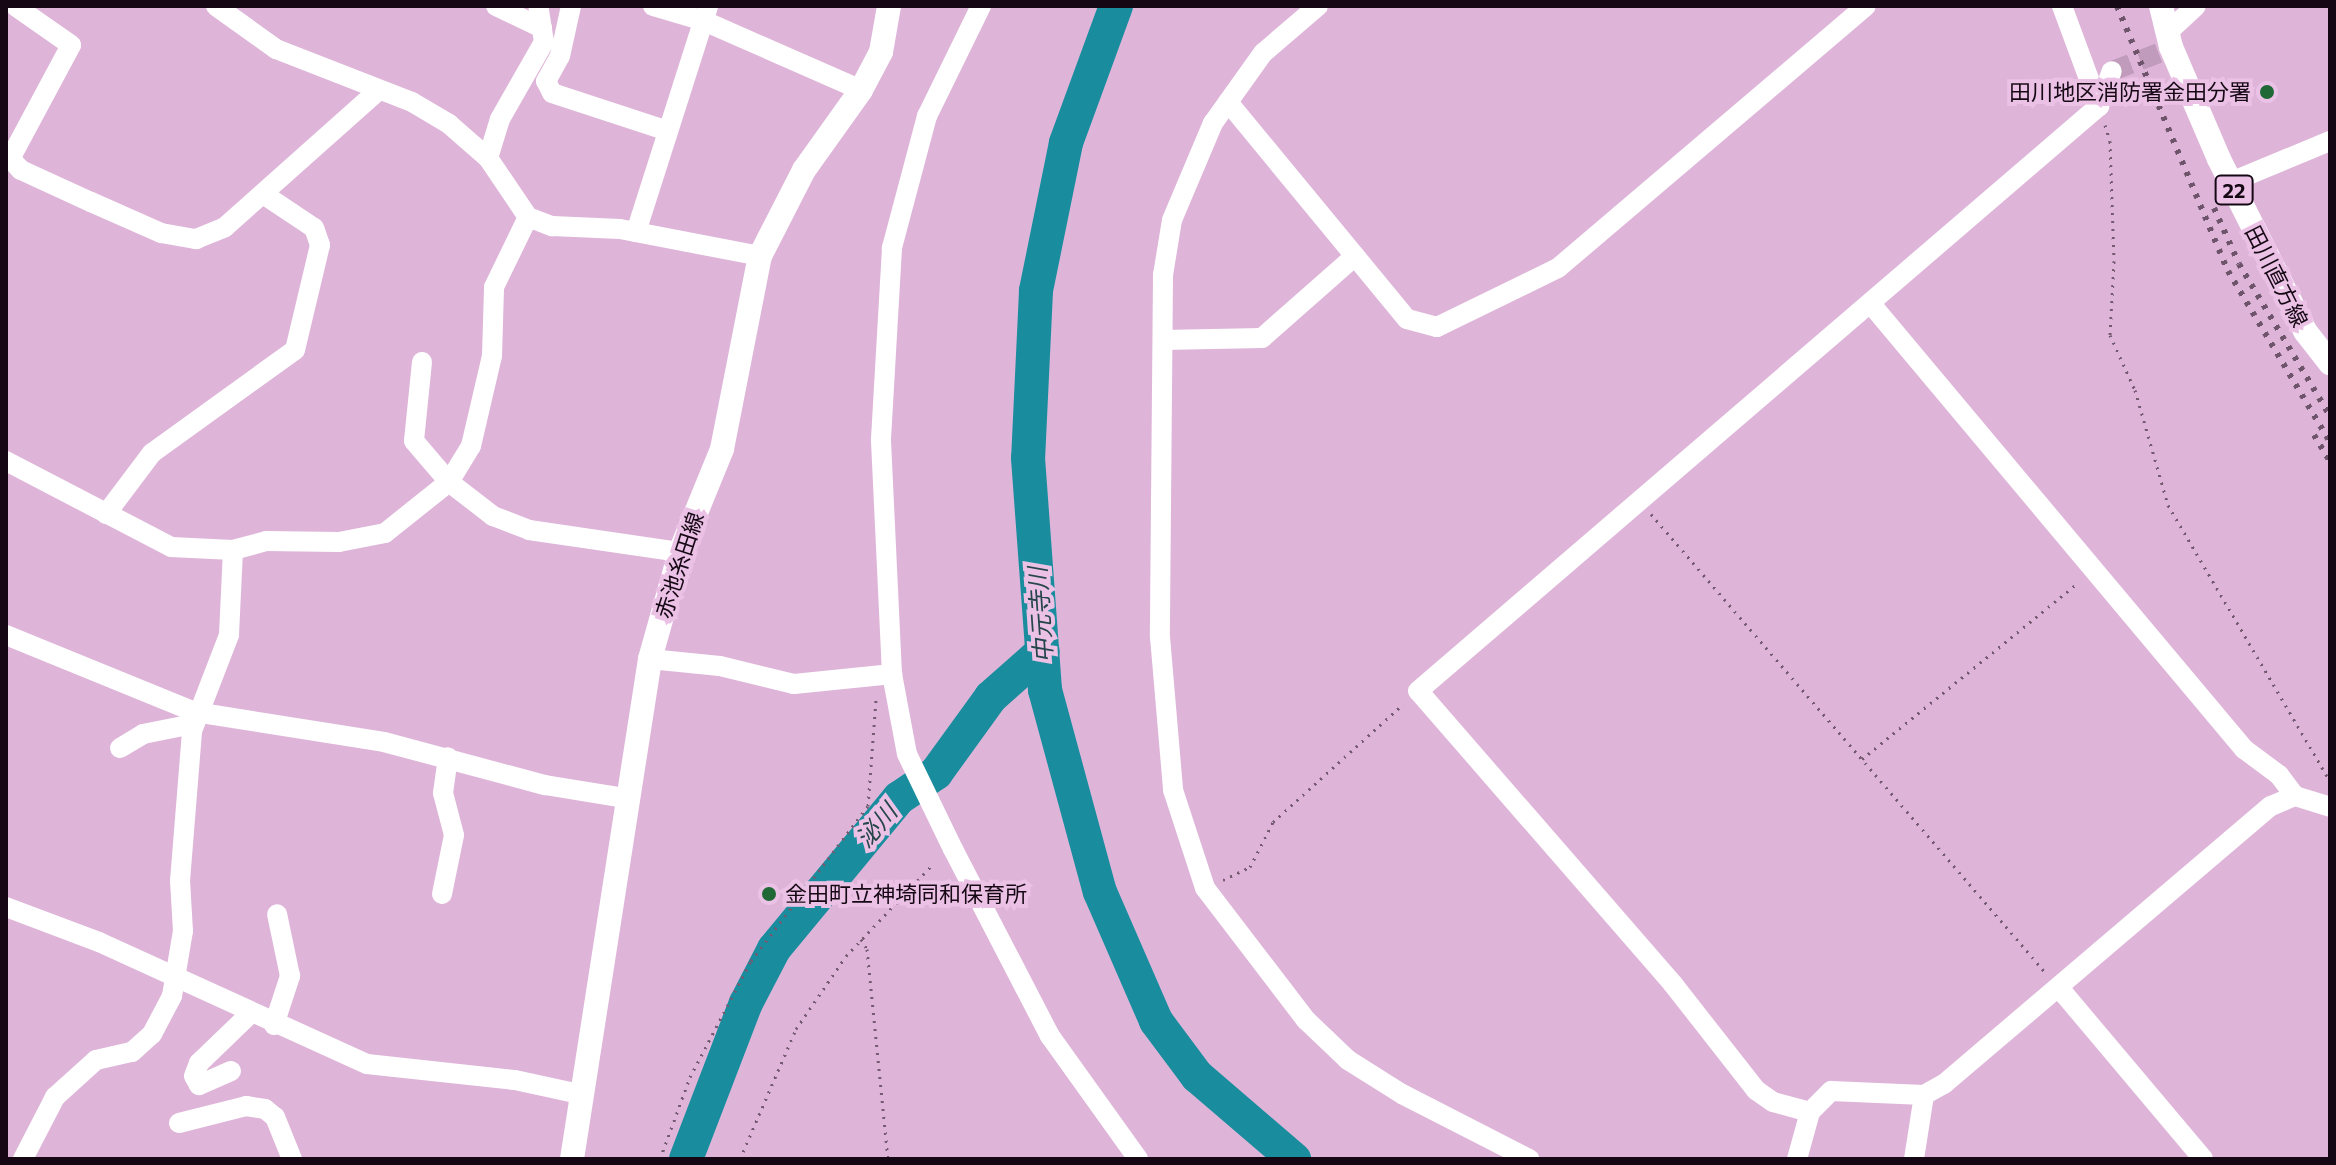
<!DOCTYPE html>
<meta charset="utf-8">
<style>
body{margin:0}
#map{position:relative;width:2336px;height:1165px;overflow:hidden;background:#deb5d9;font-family:Commissioner,"Noto Sans JP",sans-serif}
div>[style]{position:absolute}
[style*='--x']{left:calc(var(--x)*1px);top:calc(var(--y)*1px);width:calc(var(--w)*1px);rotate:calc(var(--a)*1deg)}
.river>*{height:34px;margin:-17px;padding:0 17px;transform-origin:17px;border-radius:17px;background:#198d9e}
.minor-tunnel>*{height:20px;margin-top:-10px;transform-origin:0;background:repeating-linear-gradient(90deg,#c09bbb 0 20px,transparent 0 30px)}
.path>*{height:3px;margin-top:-1.5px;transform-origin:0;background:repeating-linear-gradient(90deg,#745a71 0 2px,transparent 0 8px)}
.minor>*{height:20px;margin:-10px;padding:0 10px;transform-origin:10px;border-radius:10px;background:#fff}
.major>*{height:24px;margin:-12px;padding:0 12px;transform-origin:12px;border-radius:12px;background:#fff}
.rail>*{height:6px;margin-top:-3px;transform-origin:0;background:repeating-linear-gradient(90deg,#6d546a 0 4px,transparent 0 12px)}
.dots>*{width:22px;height:22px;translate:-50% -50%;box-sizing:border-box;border:4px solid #ebc2e6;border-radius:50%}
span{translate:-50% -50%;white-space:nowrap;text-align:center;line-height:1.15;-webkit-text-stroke:8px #ebc2e6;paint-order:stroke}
.shield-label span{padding:2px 6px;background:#ebc2e6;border:2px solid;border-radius:6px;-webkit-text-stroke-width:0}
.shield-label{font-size:20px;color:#150814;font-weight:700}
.poi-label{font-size:22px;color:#150814}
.right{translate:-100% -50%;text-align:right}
.left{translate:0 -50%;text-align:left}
.street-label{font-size:22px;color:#150814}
.water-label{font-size:24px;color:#26464b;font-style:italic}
.frame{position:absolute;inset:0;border:8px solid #150814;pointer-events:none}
</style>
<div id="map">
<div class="river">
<div style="--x:1116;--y:6;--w:146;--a:110.1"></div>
<div style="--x:1066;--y:143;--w:151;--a:101.5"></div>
<div style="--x:1036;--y:291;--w:167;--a:92.7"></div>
<div style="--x:1028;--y:458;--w:233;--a:85.8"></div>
<div style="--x:1045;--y:690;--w:209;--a:74.8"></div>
<div style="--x:1100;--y:892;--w:141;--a:66.5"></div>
<div style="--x:1156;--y:1021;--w:69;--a:53.3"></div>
<div style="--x:1197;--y:1076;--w:128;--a:40.6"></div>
<div style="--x:686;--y:1159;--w:167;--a:-69"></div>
<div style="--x:746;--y:1003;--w:61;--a:-62.6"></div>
<div style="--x:774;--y:949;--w:196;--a:-50.4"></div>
<div style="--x:899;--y:798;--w:45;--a:-34"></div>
<div style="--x:936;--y:773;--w:94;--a:-54.1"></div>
<div style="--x:991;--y:697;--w:69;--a:-41.5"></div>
</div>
<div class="minor-tunnel">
<div style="--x:2112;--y:71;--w:50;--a:-21"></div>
</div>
<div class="path">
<div style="--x:2105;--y:125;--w:17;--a:73"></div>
<div style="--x:2110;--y:141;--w:120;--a:88.1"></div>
<div style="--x:2114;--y:261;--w:74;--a:93.1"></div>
<div style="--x:2110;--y:335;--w:60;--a:65.6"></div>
<div style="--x:2135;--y:390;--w:120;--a:74"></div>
<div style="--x:2168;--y:505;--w:320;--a:59.6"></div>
<div style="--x:1651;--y:514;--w:604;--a:49.3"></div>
<div style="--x:1862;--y:759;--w:279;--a:-39.2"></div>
<div style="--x:1223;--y:880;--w:30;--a:-26"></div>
<div style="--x:1250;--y:867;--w:51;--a:-62.9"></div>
<div style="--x:1273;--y:822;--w:176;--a:-42.2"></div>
<div style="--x:861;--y:939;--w:12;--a:59"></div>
<div style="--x:867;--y:949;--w:211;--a:84.3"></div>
<div style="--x:660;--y:1159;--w:87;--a:-69.9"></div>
<div style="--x:690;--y:1077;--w:131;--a:-62.3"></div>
<div style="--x:751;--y:961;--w:194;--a:-53"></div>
<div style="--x:868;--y:806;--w:106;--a:-85.7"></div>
<div style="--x:740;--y:1159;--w:142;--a:-66.7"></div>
<div style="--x:796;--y:1029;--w:88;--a:-55.6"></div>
<div style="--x:846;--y:956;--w:125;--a:-46.6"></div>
</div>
<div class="minor">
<div style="--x:216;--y:6;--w:74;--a:35.6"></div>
<div style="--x:276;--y:49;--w:146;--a:21.3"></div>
<div style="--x:412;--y:102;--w:43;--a:30.7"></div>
<div style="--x:449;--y:124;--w:52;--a:41.1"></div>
<div style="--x:488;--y:158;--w:71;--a:55.9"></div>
<div style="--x:528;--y:217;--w:26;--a:21"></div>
<div style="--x:552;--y:226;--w:68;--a:2.5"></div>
<div style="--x:620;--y:229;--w:143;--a:10.9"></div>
<div style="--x:496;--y:6;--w:51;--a:25.6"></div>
<div style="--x:571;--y:6;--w:51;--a:102.4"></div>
<div style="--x:560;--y:56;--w:29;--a:119"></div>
<div style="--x:546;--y:81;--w:13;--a:63"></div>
<div style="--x:552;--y:93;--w:122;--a:18.1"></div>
<div style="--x:653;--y:6;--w:53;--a:16.4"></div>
<div style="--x:704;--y:21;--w:171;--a:23.7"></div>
<div style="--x:981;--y:6;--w:123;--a:116.1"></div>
<div style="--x:927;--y:116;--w:137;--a:104.9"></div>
<div style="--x:892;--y:248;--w:193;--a:93.3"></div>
<div style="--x:881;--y:441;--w:233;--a:87.3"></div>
<div style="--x:892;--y:674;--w:81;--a:79.4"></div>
<div style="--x:907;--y:754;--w:106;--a:64.2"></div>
<div style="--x:953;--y:849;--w:211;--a:62.6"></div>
<div style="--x:1050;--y:1036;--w:151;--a:54.4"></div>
<div style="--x:1318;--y:6;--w:72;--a:139.5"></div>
<div style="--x:1263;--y:53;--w:86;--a:125.5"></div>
<div style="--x:1213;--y:123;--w:105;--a:112.9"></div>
<div style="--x:1172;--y:220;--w:56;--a:99.3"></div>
<div style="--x:1163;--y:275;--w:362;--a:90.5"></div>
<div style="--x:1160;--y:637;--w:154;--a:85.1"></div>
<div style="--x:1173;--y:790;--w:103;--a:71.9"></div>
<div style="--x:1205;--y:888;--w:166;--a:52.6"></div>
<div style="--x:1306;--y:1020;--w:58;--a:43.6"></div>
<div style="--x:1348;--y:1060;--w:64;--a:32.2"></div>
<div style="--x:1402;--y:1094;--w:143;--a:27.1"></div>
<div style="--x:2062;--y:6;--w:107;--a:69.7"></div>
<div style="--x:2168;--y:32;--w:38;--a:-43"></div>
<div style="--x:1228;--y:102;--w:281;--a:50.5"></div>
<div style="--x:1407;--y:319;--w:31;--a:15"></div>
<div style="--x:1437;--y:327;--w:135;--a:-26"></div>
<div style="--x:1558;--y:268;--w:404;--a:-40.4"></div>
<div style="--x:6;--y:154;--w:22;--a:47"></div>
<div style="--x:21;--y:170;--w:77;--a:24.6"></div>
<div style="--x:91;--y:202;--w:77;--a:23.9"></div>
<div style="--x:161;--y:233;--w:36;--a:10"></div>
<div style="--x:196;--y:239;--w:31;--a:-22"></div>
<div style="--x:225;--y:227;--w:206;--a:-41.7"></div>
<div style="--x:488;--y:158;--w:41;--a:-72.9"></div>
<div style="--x:500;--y:119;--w:89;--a:-60.3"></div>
<div style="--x:544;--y:42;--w:36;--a:-99"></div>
<div style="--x:10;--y:159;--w:129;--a:-61.8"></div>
<div style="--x:71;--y:45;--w:68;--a:-145.1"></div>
<div style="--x:2231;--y:182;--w:107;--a:-22.5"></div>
<div style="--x:636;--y:232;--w:237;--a:-72.3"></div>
<div style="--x:1871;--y:304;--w:581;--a:50.03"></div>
<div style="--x:2244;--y:749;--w:44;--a:36.6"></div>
<div style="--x:2279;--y:775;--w:26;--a:53"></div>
<div style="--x:1163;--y:340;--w:99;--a:-1.2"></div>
<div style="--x:1262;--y:338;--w:124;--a:-41.4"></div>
<div style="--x:422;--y:362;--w:79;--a:95.8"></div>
<div style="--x:414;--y:441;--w:54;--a:49.5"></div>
<div style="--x:449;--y:482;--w:56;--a:37.7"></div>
<div style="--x:493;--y:516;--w:39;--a:21"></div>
<div style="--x:529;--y:530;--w:153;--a:8.3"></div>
<div style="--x:6;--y:461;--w:186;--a:27.5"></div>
<div style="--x:171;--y:547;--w:62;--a:2.8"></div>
<div style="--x:233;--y:550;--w:34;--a:-15"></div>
<div style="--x:266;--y:541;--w:73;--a:0.8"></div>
<div style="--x:339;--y:542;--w:47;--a:-11.1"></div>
<div style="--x:385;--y:533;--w:82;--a:-38.6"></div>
<div style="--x:449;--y:482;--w:42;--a:-58.6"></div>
<div style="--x:471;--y:446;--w:92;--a:-76.9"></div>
<div style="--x:492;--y:356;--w:69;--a:-88.3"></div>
<div style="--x:494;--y:287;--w:78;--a:-64.1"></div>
<div style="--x:106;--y:514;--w:76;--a:-53"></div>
<div style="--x:152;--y:453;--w:176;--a:-35.8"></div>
<div style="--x:295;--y:350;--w:108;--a:-76.6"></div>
<div style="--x:320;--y:245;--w:18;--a:-109"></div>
<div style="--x:314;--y:228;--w:61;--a:-146.3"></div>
<div style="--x:6;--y:635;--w:204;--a:22.2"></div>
<div style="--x:195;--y:712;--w:191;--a:9"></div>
<div style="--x:384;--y:742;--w:167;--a:15"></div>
<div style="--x:545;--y:785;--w:80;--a:9.3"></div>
<div style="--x:650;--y:659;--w:70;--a:5.7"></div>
<div style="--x:720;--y:666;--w:76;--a:13.7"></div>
<div style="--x:794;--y:684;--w:99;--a:-5.8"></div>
<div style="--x:120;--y:748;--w:27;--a:-31"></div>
<div style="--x:143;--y:734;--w:51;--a:-11.3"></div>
<div style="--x:442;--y:894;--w:60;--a:-78.5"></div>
<div style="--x:454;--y:835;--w:43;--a:-104.7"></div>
<div style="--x:443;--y:793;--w:36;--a:-82"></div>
<div style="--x:6;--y:907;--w:99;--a:20.6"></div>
<div style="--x:99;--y:942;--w:294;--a:24.5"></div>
<div style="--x:367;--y:1064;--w:149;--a:6.2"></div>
<div style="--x:515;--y:1080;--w:66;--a:12.2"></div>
<div style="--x:2060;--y:989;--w:222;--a:49.9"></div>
<div style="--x:274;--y:1025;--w:52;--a:-71.9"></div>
<div style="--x:290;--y:976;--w:63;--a:-101.8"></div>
<div style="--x:231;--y:1071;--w:35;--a:156"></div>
<div style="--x:199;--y:1085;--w:10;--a:-119"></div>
<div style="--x:194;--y:1076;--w:14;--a:-69"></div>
<div style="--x:199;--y:1063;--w:71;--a:-43.9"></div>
<div style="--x:1810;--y:1112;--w:38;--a:-165"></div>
<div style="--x:1773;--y:1102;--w:21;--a:-145"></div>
<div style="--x:1756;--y:1090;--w:135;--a:-128.1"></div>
<div style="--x:1673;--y:984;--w:388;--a:-131"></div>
<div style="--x:1418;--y:691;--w:898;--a:-40.66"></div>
<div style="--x:2099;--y:106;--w:37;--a:-70"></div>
<div style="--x:179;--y:1123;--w:69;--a:-14.2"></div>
<div style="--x:246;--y:1106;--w:19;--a:9"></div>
<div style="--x:265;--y:1109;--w:13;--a:39"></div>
<div style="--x:275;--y:1117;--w:45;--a:68"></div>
<div style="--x:23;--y:1159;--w:70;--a:-62.7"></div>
<div style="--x:55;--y:1097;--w:55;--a:-42.1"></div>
<div style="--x:96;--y:1060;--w:37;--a:-13"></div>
<div style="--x:132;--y:1052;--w:27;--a:-42"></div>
<div style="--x:152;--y:1034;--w:43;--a:-62.2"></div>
<div style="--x:172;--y:996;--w:66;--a:-80.4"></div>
<div style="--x:183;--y:931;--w:50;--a:-93.4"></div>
<div style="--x:180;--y:881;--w:150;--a:-85.4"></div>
<div style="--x:192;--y:731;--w:103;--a:-68.9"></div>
<div style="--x:229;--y:635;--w:85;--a:-87.3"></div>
<div style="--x:1797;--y:1159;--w:49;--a:-74.5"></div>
<div style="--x:1810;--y:1112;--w:30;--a:-45"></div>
<div style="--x:1831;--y:1091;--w:93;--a:2.5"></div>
<div style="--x:1924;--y:1095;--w:23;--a:-29"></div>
<div style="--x:1944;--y:1084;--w:429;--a:-40.4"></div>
<div style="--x:2271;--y:806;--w:26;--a:-23"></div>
<div style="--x:2295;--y:796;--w:37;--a:17"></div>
<div style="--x:1914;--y:1159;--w:65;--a:-81.1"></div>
</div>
<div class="major">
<div style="--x:2161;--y:6;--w:42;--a:76.3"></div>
<div style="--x:2171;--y:47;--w:122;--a:66.8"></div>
<div style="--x:2219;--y:159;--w:192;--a:63.4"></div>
<div style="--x:2305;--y:331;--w:41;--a:52"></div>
<div style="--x:572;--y:1159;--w:506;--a:-81.13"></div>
<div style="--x:650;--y:659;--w:111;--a:-74.3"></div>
<div style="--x:680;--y:552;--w:111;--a:-67.8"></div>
<div style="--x:722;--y:449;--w:197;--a:-78.9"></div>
<div style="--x:760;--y:256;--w:97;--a:-62.9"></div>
<div style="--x:804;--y:170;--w:98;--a:-54.5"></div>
<div style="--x:861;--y:90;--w:43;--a:-62.2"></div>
<div style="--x:881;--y:52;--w:47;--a:-80.1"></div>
</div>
<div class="rail">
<div style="--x:2117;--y:6;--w:287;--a:67.3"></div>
<div style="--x:2228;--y:271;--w:199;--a:59.2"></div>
<div style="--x:2214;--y:208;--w:61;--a:65.9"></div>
<div style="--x:2239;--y:264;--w:177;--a:59.1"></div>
<div style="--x:2314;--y:435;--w:31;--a:59"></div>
</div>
<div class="dots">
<div style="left:2267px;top:92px;background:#206937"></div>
<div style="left:769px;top:894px;background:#206937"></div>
</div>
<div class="shield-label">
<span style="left:2234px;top:190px">22</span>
</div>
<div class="poi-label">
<span class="right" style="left:2251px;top:92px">田川地区消防署金田分署</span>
<span class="left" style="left:785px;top:894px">金田町立神埼同和保育所</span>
</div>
<div class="street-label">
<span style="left:2277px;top:276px;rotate:63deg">田川直方線</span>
<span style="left:679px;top:565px;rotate:-72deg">赤池糸田線</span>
</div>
<div class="water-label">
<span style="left:1040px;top:615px;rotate:-94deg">中元寺川</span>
<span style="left:876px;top:825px;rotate:-50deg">泌川</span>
</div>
<div class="frame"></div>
</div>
